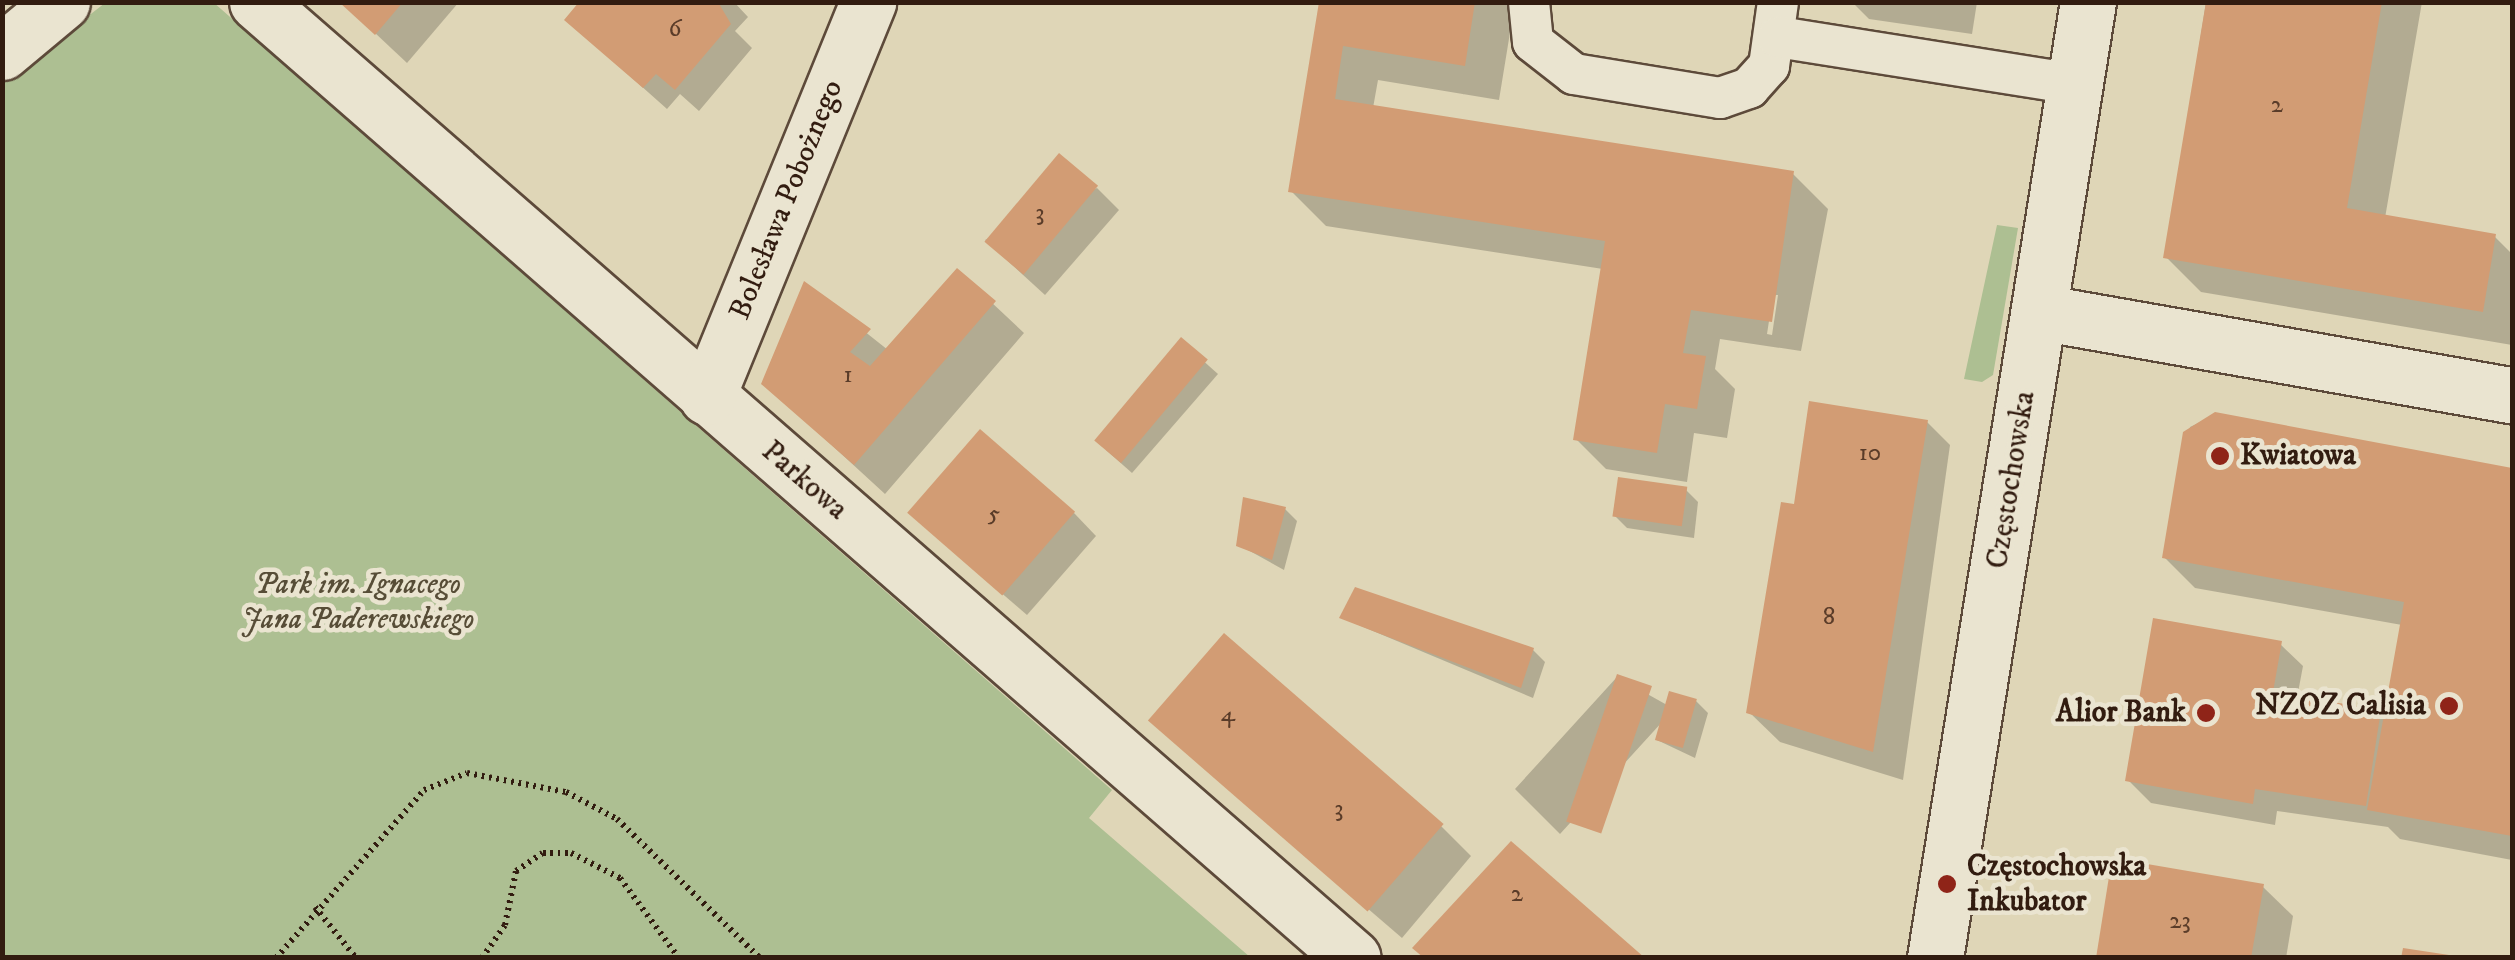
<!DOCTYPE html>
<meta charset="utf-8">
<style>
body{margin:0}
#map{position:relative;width:2515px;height:960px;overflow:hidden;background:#dfd6b7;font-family:"IM FELL DW Pica",serif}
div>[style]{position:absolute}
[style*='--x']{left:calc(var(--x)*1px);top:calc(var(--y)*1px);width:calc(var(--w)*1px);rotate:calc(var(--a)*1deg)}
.green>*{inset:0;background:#adbf92}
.shadow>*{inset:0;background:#0003}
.building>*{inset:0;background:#d29c74;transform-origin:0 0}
.path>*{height:6px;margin-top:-3px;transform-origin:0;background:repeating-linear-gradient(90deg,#321c10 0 2.5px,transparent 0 7.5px)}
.roads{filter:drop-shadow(2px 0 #5d4a3a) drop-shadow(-2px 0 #5d4a3a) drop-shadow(0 2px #5d4a3a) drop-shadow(0 -2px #5d4a3a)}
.lane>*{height:40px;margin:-20px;padding:0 20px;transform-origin:20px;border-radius:20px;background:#eae4d0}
.street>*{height:55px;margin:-27.5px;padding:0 27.5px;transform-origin:27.5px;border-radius:27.5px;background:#eae4d0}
.secondary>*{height:55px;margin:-27.5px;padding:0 27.5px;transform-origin:27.5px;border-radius:27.5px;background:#eae4d0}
.dots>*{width:28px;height:28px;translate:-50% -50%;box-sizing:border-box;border:5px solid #eae4d0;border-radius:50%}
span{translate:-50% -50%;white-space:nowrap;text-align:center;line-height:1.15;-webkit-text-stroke:9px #eae4d0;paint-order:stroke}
.number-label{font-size:25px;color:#5a3c29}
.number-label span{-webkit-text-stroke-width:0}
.street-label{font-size:30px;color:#321c10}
.poi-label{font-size:30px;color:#321c10;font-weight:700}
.left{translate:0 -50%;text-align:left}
.right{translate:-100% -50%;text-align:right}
.park-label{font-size:30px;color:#574d37;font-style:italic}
.frame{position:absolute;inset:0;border:5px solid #321c10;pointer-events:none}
</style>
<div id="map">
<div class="green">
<div style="clip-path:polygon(213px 2px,1112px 790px,1089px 818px,1250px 957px,3px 958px,3px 82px,105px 3px)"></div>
<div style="clip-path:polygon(1997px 225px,2018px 228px,1993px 375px,1982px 382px,1964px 379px)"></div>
</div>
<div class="shadow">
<div style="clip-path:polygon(342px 2px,459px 2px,407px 63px)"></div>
<div style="clip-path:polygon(582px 2px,734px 2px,748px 17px,735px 31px,752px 48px,699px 111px,680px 94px,667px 109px,567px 20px)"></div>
<div style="clip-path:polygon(evenodd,1321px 2px,1515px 2px,1499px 100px,1378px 80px,1373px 108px,1793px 174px,1828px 209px,1801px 351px,1720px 339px,1715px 369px,1735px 389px,1727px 438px,1694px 433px,1687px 482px,1606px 469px,1576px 439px,1603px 269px,1326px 226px,1291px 191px,1321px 2px,1773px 295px,1778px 295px,1772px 335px,1767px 334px,1773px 295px)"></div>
<div style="clip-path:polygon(1852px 2px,1977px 2px,1972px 34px,1869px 19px)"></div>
<div style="clip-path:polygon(2206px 2px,2422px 2px,2385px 218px,2495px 237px,2512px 254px,2512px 345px,2201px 292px,2166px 257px)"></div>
<div style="clip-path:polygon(1097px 188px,1119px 210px,1045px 295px,985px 240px)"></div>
<div style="clip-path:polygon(958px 271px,1024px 333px,885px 494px,764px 383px,806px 285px,888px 350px)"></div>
<div style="clip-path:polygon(1181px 341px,1218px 374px,1132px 473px,1106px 450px)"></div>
<div style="clip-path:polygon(2215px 415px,2512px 473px,2512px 860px,2400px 839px,2388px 827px,2277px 811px,2275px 825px,2151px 803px,2128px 780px,2280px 644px,2303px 666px,2297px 698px,2386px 718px,2402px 625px,2195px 588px,2165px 558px,2190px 427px)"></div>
<div style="clip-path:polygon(1927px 422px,1950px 445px,1903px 780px,1780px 742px,1749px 712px,1801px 508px)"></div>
<div style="clip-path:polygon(1686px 490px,1698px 502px,1694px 538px,1627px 528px,1615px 516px)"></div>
<div style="clip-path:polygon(1285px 509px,1297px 521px,1284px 570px,1239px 545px)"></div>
<div style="clip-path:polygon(1074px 513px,1096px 536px,1027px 615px,933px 534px)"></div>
<div style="clip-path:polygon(1342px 618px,1533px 650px,1545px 662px,1533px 698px)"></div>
<div style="clip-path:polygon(1617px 677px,1667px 705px,1696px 701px,1708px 713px,1695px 758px,1657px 740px,1663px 721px,1560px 834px,1515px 789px)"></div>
<div style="clip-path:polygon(1174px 742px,1441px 826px,1471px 856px,1402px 938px)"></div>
<div style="clip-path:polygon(2262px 886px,2293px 916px,2286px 958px,2099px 958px)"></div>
</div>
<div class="building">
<div style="clip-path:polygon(339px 2px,403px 2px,375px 35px)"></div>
<div style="clip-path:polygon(579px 2px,718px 2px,731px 24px,675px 90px,656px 74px,643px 88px,564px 20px)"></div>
<div style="clip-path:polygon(1319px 2px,1475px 2px,1465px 66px,1343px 46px,1335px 99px,1794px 171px,1772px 322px,1691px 310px,1683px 353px,1706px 356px,1697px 409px,1665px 404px,1657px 453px,1573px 440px,1605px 241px,1288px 192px)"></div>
<div style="clip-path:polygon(2206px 2px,2382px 2px,2347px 208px,2496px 234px,2483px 312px,2163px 258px)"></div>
<div style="left:1059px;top:153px;width:51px;height:116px;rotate:40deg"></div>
<div style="clip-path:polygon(957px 268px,996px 301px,854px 465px,761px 384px,804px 281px,871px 329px,850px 352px,870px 366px)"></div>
<div style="left:1181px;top:337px;width:35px;height:135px;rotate:40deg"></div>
<div style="clip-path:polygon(1809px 401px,1928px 420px,1873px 752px,1746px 713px,1781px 502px,1794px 504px)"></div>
<div style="clip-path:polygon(2215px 412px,2512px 468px,2512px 836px,2367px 810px,2404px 602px,2162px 558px,2183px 432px)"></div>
<div style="left:980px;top:429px;width:126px;height:111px;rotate:41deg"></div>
<div style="left:1618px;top:477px;width:70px;height:40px;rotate:8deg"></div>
<div style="clip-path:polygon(1243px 497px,1286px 507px,1272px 560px,1236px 546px)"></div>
<div style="clip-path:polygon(1355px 587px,1534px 648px,1521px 688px,1339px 618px)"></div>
<div style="clip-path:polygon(2153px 618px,2282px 641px,2273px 692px,2381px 710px,2366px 806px,2255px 789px,2253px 804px,2125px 781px)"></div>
<div style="left:1224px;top:633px;width:291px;height:116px;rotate:41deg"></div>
<div style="left:1617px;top:674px;width:37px;height:156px;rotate:19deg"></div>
<div style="left:1669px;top:691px;width:29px;height:51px;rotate:16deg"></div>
<div style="clip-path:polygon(1511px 841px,1645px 958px,1424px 958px,1412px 948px)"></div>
<div style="clip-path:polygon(2112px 858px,2264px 884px,2251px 958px,2096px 958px)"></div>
<div style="clip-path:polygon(2403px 948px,2449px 955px,2449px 958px,2401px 958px)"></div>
</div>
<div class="path">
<div style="--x:315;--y:907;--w:65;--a:51.2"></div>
<div style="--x:276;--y:958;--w:224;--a:-48.6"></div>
<div style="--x:424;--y:790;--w:46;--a:-21.6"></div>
<div style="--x:467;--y:773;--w:101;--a:10.9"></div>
<div style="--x:566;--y:792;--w:58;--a:27.9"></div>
<div style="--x:617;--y:819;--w:199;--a:44.2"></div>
<div style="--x:482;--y:958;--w:40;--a:-55.1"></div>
<div style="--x:505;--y:925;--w:55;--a:-78.5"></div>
<div style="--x:516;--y:871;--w:32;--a:-34"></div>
<div style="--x:543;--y:853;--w:28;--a:0"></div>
<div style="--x:571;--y:853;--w:55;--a:27"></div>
<div style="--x:620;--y:878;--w:99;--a:53.6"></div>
</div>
<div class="roads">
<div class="lane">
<div style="--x:1529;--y:2;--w:40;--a:84.3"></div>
<div style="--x:1533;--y:42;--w:52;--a:38"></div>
<div style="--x:1574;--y:74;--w:148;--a:9.3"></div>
<div style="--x:1720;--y:98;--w:31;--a:-19"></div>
<div style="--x:1749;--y:88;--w:30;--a:-48"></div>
<div style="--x:1769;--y:66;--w:65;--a:-82"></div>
<div style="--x:1778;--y:37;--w:301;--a:9"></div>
</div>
<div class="street">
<div style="--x:257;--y:2;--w:1454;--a:41.1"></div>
<div style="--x:2;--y:52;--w:78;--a:-39.8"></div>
<div style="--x:2039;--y:312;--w:480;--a:10"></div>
<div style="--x:707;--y:397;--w:427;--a:-67.8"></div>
</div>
<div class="secondary">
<div style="--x:1935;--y:958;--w:968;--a:-80.91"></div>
</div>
</div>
<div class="dots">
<div style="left:2220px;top:456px;background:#8f2418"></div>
<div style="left:2449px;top:706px;background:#8f2418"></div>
<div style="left:2206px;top:713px;background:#8f2418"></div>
<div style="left:1947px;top:884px;background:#8f2418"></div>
</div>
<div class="number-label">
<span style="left:675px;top:29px">6</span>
<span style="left:2277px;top:105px">2</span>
<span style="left:1040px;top:213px">3</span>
<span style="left:848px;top:375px">1</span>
<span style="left:1870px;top:453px">10</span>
<span style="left:994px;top:514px">5</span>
<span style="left:1829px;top:617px">8</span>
<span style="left:1228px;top:714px">4</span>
<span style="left:1339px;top:809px">3</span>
<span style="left:1517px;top:894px">2</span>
<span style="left:2180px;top:921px">23</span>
</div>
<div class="street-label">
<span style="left:787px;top:200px;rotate:-68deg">Bolesława Pobożnego</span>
<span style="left:2012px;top:480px;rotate:-81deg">Częstochowska</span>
<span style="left:804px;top:481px;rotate:41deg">Parkowa</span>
</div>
<div class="poi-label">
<span class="left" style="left:2240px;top:456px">Kwiatowa</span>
<span class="right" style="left:2426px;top:706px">NZOZ Calisia</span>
<span class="right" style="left:2186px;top:713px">Alior Bank</span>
<span class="left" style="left:1967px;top:884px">Częstochowska<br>Inkubator</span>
</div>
<div class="park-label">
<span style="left:358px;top:602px">Park im. Ignacego<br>Jana Paderewskiego</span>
</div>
<div class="frame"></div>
</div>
